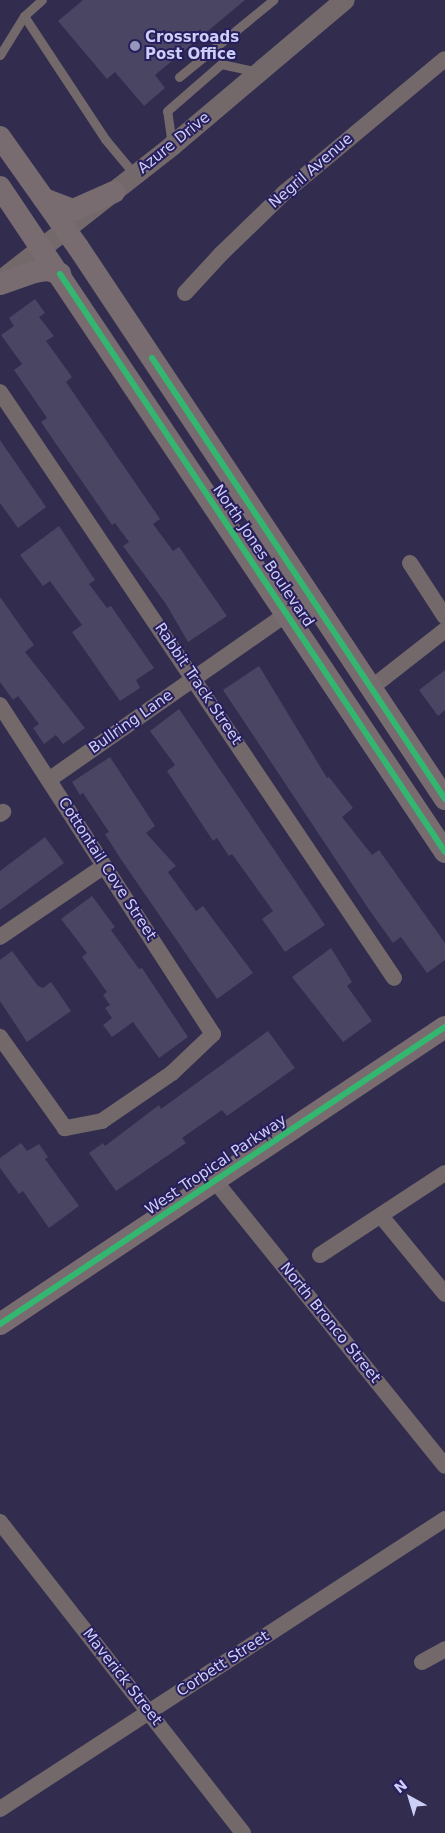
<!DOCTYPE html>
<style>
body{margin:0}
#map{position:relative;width:445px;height:1833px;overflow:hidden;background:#322c4f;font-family:"DejaVu Sans",sans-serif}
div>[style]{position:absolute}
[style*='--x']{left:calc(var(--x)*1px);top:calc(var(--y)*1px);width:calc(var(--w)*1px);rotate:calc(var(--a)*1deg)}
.building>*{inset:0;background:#494563}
.service>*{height:9px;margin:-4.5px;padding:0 4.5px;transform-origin:4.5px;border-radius:4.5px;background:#73696a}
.minor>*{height:16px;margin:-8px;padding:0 8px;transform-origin:8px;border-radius:8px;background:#73696a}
.tertiary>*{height:20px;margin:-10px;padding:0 10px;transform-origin:10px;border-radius:10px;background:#73696a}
.secondary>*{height:22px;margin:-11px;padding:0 11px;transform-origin:11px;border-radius:11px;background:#786c71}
.cycleway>*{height:6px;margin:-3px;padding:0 3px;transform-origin:3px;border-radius:3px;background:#33b770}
.dots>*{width:14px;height:14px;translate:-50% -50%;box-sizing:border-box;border:2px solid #271e5d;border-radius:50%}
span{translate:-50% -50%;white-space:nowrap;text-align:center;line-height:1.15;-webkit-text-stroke:4px #271e5d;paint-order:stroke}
.poi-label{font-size:15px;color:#cecff6;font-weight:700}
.left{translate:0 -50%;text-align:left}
.street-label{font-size:15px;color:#cecff6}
.north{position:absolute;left:385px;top:1773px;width:50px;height:50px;-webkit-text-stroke:4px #271e5d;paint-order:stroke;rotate:321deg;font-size:14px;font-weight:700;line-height:20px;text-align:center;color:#cecff6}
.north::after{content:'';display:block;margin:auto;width:18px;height:22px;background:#cecff6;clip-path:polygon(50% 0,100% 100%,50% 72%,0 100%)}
</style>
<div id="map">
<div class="building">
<div style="clip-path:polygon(83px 0,245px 0,155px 75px,165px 88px,144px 106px,115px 72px,107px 79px,58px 21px)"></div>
<div style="clip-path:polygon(35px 299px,45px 313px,39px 317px,54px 336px,46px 341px,72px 377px,66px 382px,160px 519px,153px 524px,173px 551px,179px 547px,227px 616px,188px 642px,166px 604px,123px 546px,129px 542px,115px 523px,112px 525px,41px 422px,47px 418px,14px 370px,22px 364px,1px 335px,14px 326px,9px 318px)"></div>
<div style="clip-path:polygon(0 440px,46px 507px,18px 528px,0 503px)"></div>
<div style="clip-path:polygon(59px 526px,95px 580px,89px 584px,107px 608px,111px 606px,154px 668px,136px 680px,140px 688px,120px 701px,72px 632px,82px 625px,50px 581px,43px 586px,20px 555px)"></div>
<div style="clip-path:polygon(0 597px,34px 645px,25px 652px,85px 728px,63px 744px,56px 735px,44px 744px,33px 728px,39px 724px,18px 696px,13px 700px,0 682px)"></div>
<div style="clip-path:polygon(259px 666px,327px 778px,329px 777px,353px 808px,342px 817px,372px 855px,379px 850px,445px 943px,445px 960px,427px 973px,401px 937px,393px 943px,370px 911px,223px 690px)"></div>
<div style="clip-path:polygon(445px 670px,445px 710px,438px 716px,419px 690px)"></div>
<div style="clip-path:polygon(179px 709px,325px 925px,285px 952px,262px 919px,273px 911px,232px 854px,229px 856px,217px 838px,213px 841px,167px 771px,175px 765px,150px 731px)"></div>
<div style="clip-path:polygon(110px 757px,155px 826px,146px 833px,176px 866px,168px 872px,196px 911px,203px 906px,253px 973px,217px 999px,120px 858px,105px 834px,109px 832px,83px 793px,80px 795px,72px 782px)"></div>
<div style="clip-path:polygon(45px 837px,64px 863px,0 910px,0 871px)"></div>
<div style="clip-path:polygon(92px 896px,115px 927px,111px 930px,139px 969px,142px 968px,188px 1037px,159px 1058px,133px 1022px,112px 1037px,103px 1025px,112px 1018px,105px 1008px,110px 1005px,103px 995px,107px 992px,82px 957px,87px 953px,61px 919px)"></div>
<div style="clip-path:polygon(331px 948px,352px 982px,347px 986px,372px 1021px,343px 1042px,292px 977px)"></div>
<div style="clip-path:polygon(12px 951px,38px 986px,43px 988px,51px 982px,71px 1011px,27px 1042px,0 1001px,0 960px)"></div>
<div style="clip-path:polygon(268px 1031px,295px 1068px,227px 1116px,222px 1110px,182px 1138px,186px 1143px,116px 1191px,89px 1153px,103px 1143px,105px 1146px,159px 1105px,161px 1109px)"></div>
<div style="clip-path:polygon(21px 1143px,27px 1151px,39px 1144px,48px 1157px,45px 1159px,79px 1206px,49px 1228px,23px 1191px,19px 1194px,0 1168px,0 1158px)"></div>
</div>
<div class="service">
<div style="--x:24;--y:16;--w:147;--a:56.6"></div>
<div style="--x:105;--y:139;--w:47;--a:50.2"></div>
<div style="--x:0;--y:55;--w:46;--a:-58.4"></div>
<div style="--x:24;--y:16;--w:24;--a:-42"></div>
<div style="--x:179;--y:77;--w:122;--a:-39.3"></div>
<div style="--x:172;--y:145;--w:34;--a:-98"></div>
<div style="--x:167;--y:111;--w:72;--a:-41"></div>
<div style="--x:221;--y:64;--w:39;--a:12"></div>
</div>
<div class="minor">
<div style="--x:185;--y:293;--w:53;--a:-47.3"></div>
<div style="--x:221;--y:254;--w:88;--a:-44.1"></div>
<div style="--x:284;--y:193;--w:209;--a:-39.8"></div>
<div style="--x:0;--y:392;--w:706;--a:56.08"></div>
<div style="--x:410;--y:563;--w:64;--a:57.1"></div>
<div style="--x:371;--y:688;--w:94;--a:-38.1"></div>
<div style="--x:0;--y:705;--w:392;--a:57.1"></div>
<div style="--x:213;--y:1034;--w:57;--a:136.4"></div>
<div style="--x:172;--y:1073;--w:85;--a:145.6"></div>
<div style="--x:102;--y:1121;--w:38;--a:169"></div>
<div style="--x:65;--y:1128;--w:112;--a:-125.5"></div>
<div style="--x:50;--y:779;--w:318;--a:-34.9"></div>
<div style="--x:0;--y:814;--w:4;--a:-34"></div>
<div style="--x:0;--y:937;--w:125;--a:-34.2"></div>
<div style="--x:215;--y:1181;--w:366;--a:51.1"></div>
<div style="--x:381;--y:1216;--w:101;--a:50.6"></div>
<div style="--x:320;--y:1255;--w:149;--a:-33.3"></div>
<div style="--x:0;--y:1522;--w:395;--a:52"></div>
<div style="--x:422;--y:1662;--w:26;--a:-29"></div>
<div style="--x:0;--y:1809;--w:531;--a:-33.09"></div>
</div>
<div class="tertiary">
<div style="--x:0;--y:281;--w:219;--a:-38.1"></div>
<div style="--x:172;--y:146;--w:226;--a:-40.2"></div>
</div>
<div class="secondary">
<div style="--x:0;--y:137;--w:135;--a:54.7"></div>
<div style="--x:78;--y:247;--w:663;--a:56.38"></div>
<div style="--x:0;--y:187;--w:800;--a:56.21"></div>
<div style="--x:44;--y:199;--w:31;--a:21"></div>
<div style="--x:73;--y:210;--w:45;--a:-23.7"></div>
<div style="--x:0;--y:284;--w:37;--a:-19"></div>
<div style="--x:35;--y:272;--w:13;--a:-9"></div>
<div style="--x:48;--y:270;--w:13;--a:18"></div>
<div style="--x:0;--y:1324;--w:535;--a:-33.72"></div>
</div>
<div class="cycleway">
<div style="--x:60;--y:274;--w:694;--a:56.33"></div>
<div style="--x:152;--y:358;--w:529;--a:56.4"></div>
<div style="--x:0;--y:1324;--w:535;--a:-33.72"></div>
</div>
<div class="dots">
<div style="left:135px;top:46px;background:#9796bc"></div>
</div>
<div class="poi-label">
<span class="left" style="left:145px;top:46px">Crossroads<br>Post Office</span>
</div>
<div class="street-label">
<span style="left:174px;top:143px;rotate:-39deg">Azure Drive</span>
<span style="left:311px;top:171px;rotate:-41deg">Negril Avenue</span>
<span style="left:263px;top:556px;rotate:56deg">North Jones Boulevard</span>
<span style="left:198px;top:684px;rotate:56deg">Rabbit Track Street</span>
<span style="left:131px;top:722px;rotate:-35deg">Bullring Lane</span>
<span style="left:107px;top:869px;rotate:57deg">Cottontail Cove Street</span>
<span style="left:216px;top:1165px;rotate:-34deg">West Tropical Parkway</span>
<span style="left:330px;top:1323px;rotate:51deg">North Bronco Street</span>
<span style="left:223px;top:1664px;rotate:-33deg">Corbett Street</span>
<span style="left:122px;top:1677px;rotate:52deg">Maverick Street</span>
</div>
<div class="north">N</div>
</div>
